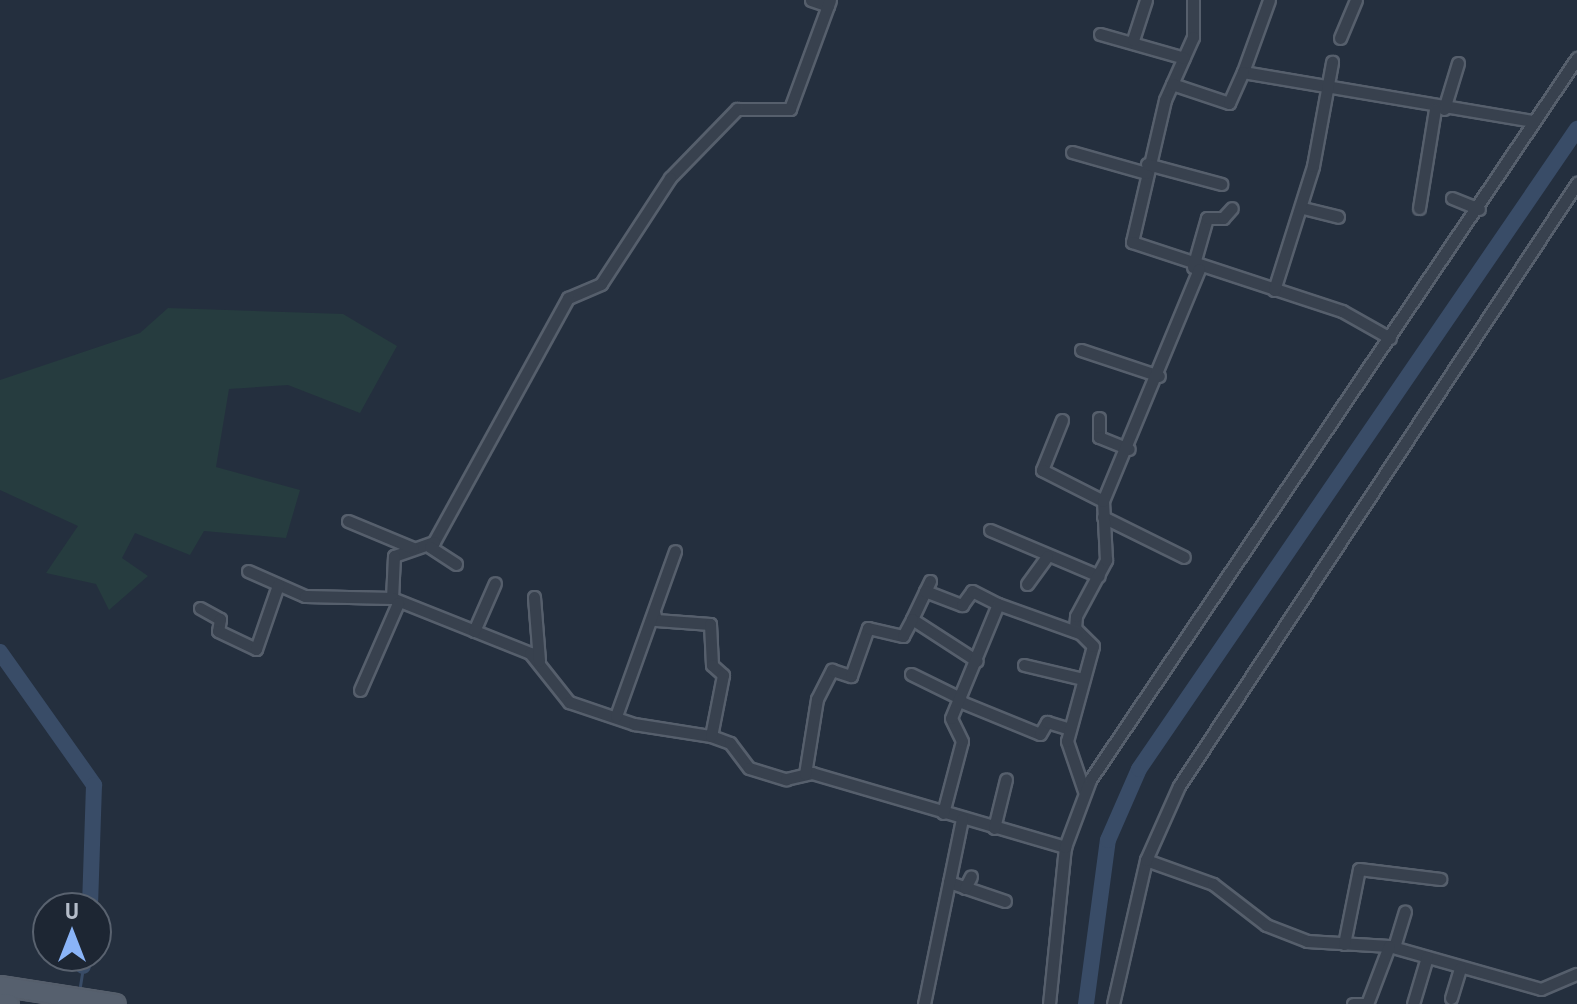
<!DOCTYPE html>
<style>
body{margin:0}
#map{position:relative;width:1577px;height:1004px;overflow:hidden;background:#242f3e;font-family:Barlow,sans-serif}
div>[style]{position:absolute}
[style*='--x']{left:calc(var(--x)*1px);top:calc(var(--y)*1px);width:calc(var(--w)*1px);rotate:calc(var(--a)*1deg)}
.green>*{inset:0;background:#263c3f}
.stream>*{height:3px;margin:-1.5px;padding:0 1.5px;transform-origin:1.5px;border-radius:1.5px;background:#394c67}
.river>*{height:16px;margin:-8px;padding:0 8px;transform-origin:8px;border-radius:8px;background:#394c67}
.roads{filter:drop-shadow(2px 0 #565f6c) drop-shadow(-2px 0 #565f6c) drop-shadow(0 2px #565f6c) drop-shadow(0 -2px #565f6c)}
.minor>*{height:11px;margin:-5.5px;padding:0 5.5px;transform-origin:5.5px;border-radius:5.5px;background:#38414e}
.primary>*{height:18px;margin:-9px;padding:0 9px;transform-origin:9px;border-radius:9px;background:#56606e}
span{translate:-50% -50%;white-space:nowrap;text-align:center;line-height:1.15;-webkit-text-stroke:7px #1d2633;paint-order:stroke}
.north{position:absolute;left:32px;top:892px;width:80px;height:80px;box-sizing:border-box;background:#1d2633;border:2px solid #59626f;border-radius:50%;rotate:0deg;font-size:22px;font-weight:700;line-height:32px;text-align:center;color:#b4bcc9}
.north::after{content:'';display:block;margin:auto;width:28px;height:36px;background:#8ab4f8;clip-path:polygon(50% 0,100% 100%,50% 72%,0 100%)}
</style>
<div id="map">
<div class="green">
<div style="clip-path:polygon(168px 308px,343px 314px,397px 346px,360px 413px,288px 385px,229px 389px,216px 467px,300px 490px,286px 538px,204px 531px,190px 555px,135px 533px,122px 558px,148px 576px,109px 610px,96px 584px,46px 573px,78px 526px,0 490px,0 380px,140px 333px)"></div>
</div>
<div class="stream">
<div style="--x:80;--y:986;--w:20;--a:-81"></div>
</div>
<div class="river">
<div style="--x:0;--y:652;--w:163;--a:54.7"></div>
<div style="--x:94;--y:785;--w:123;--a:91.9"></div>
<div style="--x:83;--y:966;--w:10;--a:-84"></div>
<div style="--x:1086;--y:1004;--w:165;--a:-82.4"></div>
<div style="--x:1108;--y:840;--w:77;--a:-66.4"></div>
<div style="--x:1139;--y:769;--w:776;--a:-55.61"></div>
</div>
<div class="roads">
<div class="minor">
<div style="--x:811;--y:0;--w:18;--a:19"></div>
<div style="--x:830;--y:0;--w:116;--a:110.2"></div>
<div style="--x:790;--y:109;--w:53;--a:180"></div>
<div style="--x:737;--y:109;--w:96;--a:134.2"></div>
<div style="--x:670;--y:178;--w:126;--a:123.1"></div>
<div style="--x:601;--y:284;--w:36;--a:157"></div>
<div style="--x:568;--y:298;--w:278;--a:118.8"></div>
<div style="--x:434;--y:542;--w:42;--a:160.7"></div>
<div style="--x:394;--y:556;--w:42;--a:92.7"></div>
<div style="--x:392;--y:598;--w:149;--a:21.7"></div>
<div style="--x:530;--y:653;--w:63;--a:51.5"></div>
<div style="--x:569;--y:702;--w:69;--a:18.7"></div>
<div style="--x:634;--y:724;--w:78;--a:8.9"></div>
<div style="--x:711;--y:736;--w:20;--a:20"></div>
<div style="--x:730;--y:743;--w:31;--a:53"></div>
<div style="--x:749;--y:768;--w:39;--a:17"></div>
<div style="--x:786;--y:779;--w:27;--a:-13"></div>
<div style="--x:812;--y:773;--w:264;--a:16.3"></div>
<div style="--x:1193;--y:0;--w:37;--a:90"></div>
<div style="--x:1193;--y:37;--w:69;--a:114"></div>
<div style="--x:1165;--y:100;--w:146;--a:103.1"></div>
<div style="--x:1132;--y:242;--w:221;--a:18.2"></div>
<div style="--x:1342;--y:311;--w:55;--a:29.4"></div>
<div style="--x:1269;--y:0;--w:77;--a:109.9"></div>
<div style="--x:1243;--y:72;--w:293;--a:9.6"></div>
<div style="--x:1100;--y:34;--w:87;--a:15.9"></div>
<div style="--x:1340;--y:38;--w:41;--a:-67.2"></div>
<div style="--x:1133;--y:40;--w:42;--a:-72"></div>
<div style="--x:1172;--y:84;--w:60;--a:18.4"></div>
<div style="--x:1229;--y:103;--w:34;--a:-66"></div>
<div style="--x:1444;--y:109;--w:48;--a:-73.1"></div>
<div style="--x:1072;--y:152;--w:77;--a:15.8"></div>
<div style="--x:1147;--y:164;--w:77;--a:15.1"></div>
<div style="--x:1452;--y:198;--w:29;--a:22"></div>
<div style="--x:1303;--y:208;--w:36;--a:14"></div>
<div style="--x:1419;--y:208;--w:100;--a:-80.8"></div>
<div style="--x:1193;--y:267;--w:51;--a:-74.1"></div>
<div style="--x:1207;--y:218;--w:16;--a:0"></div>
<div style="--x:1223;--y:218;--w:13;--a:-48"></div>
<div style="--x:1274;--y:290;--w:130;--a:-72.5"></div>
<div style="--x:1313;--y:166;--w:106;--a:-79.6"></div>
<div style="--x:1081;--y:350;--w:82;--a:18.4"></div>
<div style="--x:1099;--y:418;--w:19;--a:90"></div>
<div style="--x:1099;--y:437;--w:32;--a:22"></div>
<div style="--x:1062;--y:420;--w:54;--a:111.8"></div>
<div style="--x:1042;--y:470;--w:68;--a:26.9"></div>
<div style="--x:1103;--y:517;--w:90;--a:26.3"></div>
<div style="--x:348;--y:521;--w:70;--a:22.6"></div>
<div style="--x:990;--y:530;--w:118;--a:22.9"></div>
<div style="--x:430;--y:547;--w:31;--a:33"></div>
<div style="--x:248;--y:571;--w:62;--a:23.7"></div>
<div style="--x:305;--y:596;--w:87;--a:1.3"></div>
<div style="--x:930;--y:581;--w:42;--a:115.3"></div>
<div style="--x:912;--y:619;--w:77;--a:32.9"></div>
<div style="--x:1027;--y:584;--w:34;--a:-54"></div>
<div style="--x:925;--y:591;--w:40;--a:21"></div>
<div style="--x:962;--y:605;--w:17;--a:-54"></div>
<div style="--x:972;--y:591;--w:29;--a:27"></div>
<div style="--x:534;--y:597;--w:64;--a:85.5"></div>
<div style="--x:200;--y:608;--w:23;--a:29"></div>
<div style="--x:220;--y:619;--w:12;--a:99"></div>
<div style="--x:218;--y:631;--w:42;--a:25.3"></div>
<div style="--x:256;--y:649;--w:68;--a:-71"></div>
<div style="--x:654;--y:612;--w:8;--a:76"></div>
<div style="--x:656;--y:620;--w:54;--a:4.2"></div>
<div style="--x:710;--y:624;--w:41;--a:87.2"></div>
<div style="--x:712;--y:665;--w:15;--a:42"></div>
<div style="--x:723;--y:675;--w:62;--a:101.1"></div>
<div style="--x:474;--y:631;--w:52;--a:-66.4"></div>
<div style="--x:1024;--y:665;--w:61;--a:13.3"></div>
<div style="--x:911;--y:674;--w:55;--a:26.1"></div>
<div style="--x:360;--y:690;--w:95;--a:-66.4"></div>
<div style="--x:959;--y:701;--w:87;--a:22.2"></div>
<div style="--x:1040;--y:734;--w:14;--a:-60"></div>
<div style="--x:1047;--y:722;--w:24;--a:17"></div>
<div style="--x:616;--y:716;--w:175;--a:-70.3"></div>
<div style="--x:805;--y:774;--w:76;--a:-80.9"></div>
<div style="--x:817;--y:699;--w:33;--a:-63"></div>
<div style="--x:832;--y:670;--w:20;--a:18"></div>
<div style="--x:851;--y:676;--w:51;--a:-70.5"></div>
<div style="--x:868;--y:628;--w:36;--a:13"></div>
<div style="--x:903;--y:636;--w:19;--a:-62"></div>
<div style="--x:1084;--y:791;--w:53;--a:-108.8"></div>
<div style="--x:1067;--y:741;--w:98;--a:-74.7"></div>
<div style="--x:1093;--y:646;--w:25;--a:-135"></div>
<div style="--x:1075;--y:628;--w:12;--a:-85"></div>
<div style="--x:1076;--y:616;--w:64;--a:-61.8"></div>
<div style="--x:1106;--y:560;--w:59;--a:-92.9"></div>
<div style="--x:1103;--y:501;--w:251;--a:-67.5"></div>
<div style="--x:943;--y:813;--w:74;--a:-75.2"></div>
<div style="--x:962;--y:741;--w:25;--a:-116"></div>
<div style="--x:951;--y:718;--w:123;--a:-67.6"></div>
<div style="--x:998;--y:604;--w:86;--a:19.7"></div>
<div style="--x:994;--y:828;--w:50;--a:-76.2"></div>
<div style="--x:1146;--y:860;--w:71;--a:19.7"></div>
<div style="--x:1213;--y:884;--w:67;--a:37.7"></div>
<div style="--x:1266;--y:925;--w:44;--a:21.3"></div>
<div style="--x:1307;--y:941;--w:82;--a:3.5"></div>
<div style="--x:1389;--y:946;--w:158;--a:15.8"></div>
<div style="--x:1541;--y:989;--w:39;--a:-23"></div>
<div style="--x:949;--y:882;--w:59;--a:18.7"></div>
<div style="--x:965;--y:888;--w:13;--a:-63"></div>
<div style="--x:1344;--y:944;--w:76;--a:-78.7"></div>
<div style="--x:1359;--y:869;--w:82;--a:7"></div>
<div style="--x:1394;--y:947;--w:37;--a:-73"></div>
<div style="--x:1451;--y:998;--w:31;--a:-73"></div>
<div style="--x:924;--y:1004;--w:189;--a:-78.4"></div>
<div style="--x:1049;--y:1004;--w:158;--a:-84.2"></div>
<div style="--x:1065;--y:847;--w:72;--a:-69.5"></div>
<div style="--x:1090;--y:780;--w:871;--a:-56"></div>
<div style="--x:1113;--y:1004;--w:148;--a:-77.1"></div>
<div style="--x:1146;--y:860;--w:81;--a:-66"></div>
<div style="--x:1179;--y:786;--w:723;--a:-56.57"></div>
<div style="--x:1353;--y:1004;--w:14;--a:0"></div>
<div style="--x:1367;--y:1004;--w:62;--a:-69.2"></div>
<div style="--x:1413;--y:1004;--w:49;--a:-73.4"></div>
</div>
<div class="primary">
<div style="--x:0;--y:986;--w:117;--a:8.8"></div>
<div style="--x:0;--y:1003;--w:9;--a:6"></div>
</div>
</div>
<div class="north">U</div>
</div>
